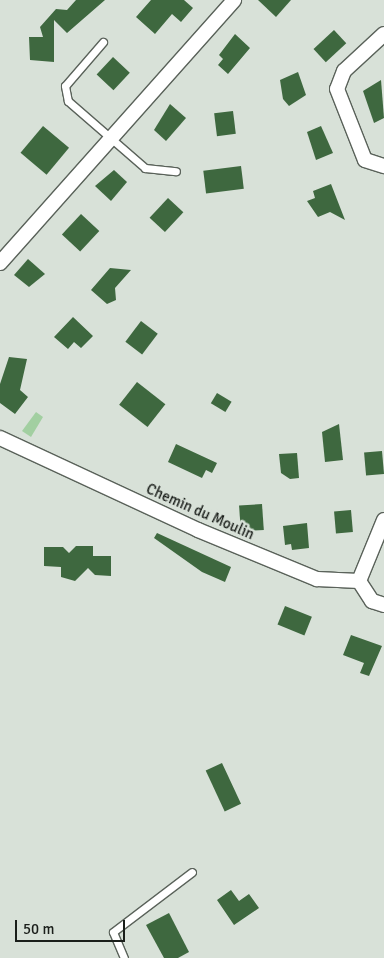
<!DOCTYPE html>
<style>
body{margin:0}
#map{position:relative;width:384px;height:958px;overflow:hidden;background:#d8e1d8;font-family:Signika,sans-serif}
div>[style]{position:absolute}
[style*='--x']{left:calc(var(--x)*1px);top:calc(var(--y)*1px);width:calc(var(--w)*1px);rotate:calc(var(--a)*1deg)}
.water>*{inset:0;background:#a2cfa1}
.building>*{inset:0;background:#3e683f;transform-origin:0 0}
.roads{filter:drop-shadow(1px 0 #5a625a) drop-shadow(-1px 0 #5a625a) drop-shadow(0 1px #5a625a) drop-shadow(0 -1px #5a625a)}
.service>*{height:7px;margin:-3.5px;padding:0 3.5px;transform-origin:3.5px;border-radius:3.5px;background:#fff}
.minor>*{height:14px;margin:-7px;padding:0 7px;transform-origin:7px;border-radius:7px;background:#fff}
span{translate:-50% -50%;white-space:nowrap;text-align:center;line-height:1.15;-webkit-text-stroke:5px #d8e1d8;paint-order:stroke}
.street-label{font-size:15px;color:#1a1e1a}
.scale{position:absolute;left:15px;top:920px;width:110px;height:22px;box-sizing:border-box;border:2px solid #1a1e1a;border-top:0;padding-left:6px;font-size:15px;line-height:18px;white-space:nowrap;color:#1a1e1a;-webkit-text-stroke:4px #d8e1d8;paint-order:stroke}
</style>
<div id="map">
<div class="water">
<div style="clip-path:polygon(36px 412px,43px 417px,31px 437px,22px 431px)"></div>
</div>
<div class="building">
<div style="clip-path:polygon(76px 0,105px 0,67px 33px,54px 20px,54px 62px,30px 60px,29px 37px,43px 37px,40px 27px,56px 9px,67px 10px)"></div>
<div style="clip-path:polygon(151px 0,184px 0,193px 8px,181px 22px,172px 14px,155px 34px,136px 17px)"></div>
<div style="clip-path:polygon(258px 0,291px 0,276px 17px)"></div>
<div style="left:334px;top:30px;width:18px;height:28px;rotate:47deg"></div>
<div style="clip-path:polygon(235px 34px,250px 48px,228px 74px,218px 65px,223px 59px,219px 55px)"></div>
<div style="left:113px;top:57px;width:23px;height:24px;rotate:43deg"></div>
<div style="clip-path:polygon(298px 72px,306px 95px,289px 106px,283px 99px,280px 80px)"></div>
<div style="clip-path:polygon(381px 80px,384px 118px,374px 123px,363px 91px)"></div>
<div style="clip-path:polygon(170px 104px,186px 118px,166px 141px,154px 130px)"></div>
<div style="left:233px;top:111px;width:23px;height:19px;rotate:83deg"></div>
<div style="left:43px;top:126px;width:34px;height:35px;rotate:40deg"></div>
<div style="clip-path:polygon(321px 126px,333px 153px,316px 160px,307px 132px)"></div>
<div style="left:241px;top:166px;width:23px;height:38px;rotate:83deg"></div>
<div style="clip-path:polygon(114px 170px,127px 182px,111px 201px,95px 186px)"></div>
<div style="clip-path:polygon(331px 184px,345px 220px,330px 212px,318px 217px,307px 201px,315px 198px,313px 191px)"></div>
<div style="left:168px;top:198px;width:21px;height:27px;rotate:43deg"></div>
<div style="left:81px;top:214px;width:25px;height:28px;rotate:43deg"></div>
<div style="clip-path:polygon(28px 259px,45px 274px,29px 287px,14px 275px)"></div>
<div style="clip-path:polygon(110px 268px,131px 270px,115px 288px,116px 300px,107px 304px,91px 290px)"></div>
<div style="clip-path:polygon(73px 317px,93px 336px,81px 348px,74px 342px,68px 349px,54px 337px)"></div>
<div style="left:141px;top:321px;width:21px;height:26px;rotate:37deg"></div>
<div style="clip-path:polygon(9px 357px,27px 359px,20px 390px,28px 397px,15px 414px,0 403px,0 384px)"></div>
<div style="left:137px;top:382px;width:36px;height:29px;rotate:38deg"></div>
<div style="left:217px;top:393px;width:17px;height:12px;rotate:31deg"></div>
<div style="clip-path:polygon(339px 424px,343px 460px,325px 462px,322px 432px)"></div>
<div style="clip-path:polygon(176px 444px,217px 463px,212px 473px,206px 470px,202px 478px,168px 462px)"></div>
<div style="left:382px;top:451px;width:23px;height:18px;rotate:85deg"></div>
<div style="clip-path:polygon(297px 453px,299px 478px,290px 479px,281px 473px,279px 454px)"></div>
<div style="left:262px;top:504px;width:26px;height:23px;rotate:86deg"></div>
<div style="left:351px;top:510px;width:22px;height:17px;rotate:85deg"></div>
<div style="clip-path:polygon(307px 523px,309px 548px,292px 550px,291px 544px,285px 545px,283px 526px)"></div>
<div style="clip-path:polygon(157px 533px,231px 567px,225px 582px,202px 572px,154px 538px)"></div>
<div style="clip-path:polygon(76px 546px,93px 546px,93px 556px,111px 556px,111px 576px,95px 575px,88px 568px,75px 581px,61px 577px,61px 567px,44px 566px,44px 547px,63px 547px,69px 553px)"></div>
<div style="left:285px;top:606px;width:29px;height:20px;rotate:22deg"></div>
<div style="clip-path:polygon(351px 635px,382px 646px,369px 676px,360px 673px,364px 663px,343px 655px)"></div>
<div style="left:222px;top:763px;width:45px;height:18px;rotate:65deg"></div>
<div style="clip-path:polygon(231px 890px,239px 901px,249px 894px,259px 908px,234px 925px,217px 900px)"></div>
<div style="clip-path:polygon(169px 913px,189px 952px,178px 958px,164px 958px,146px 925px)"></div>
</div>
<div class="roads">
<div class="service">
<div style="--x:103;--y:42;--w:58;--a:130.8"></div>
<div style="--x:65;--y:86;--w:15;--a:79"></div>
<div style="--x:68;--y:101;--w:102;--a:41"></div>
<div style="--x:145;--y:168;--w:31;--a:6"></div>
<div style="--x:124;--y:958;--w:28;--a:-113"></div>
<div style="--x:113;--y:932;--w:99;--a:-37.2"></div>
</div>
<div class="minor">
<div style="--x:384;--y:34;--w:54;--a:137.2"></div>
<div style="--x:344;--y:71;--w:19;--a:111"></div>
<div style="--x:337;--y:89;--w:76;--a:68.5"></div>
<div style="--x:365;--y:160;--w:20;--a:18"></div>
<div style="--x:0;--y:263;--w:352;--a:-48.3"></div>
<div style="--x:0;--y:438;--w:218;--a:24.9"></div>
<div style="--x:198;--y:530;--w:129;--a:22.4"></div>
<div style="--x:317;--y:579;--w:42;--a:2.7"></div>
<div style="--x:359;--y:581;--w:66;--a:-67.7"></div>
<div style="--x:359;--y:581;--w:24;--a:57"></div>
<div style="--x:372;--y:601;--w:13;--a:18"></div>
</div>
</div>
<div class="street-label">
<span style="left:200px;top:512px;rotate:24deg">Chemin du Moulin</span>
</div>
<div class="scale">50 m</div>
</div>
